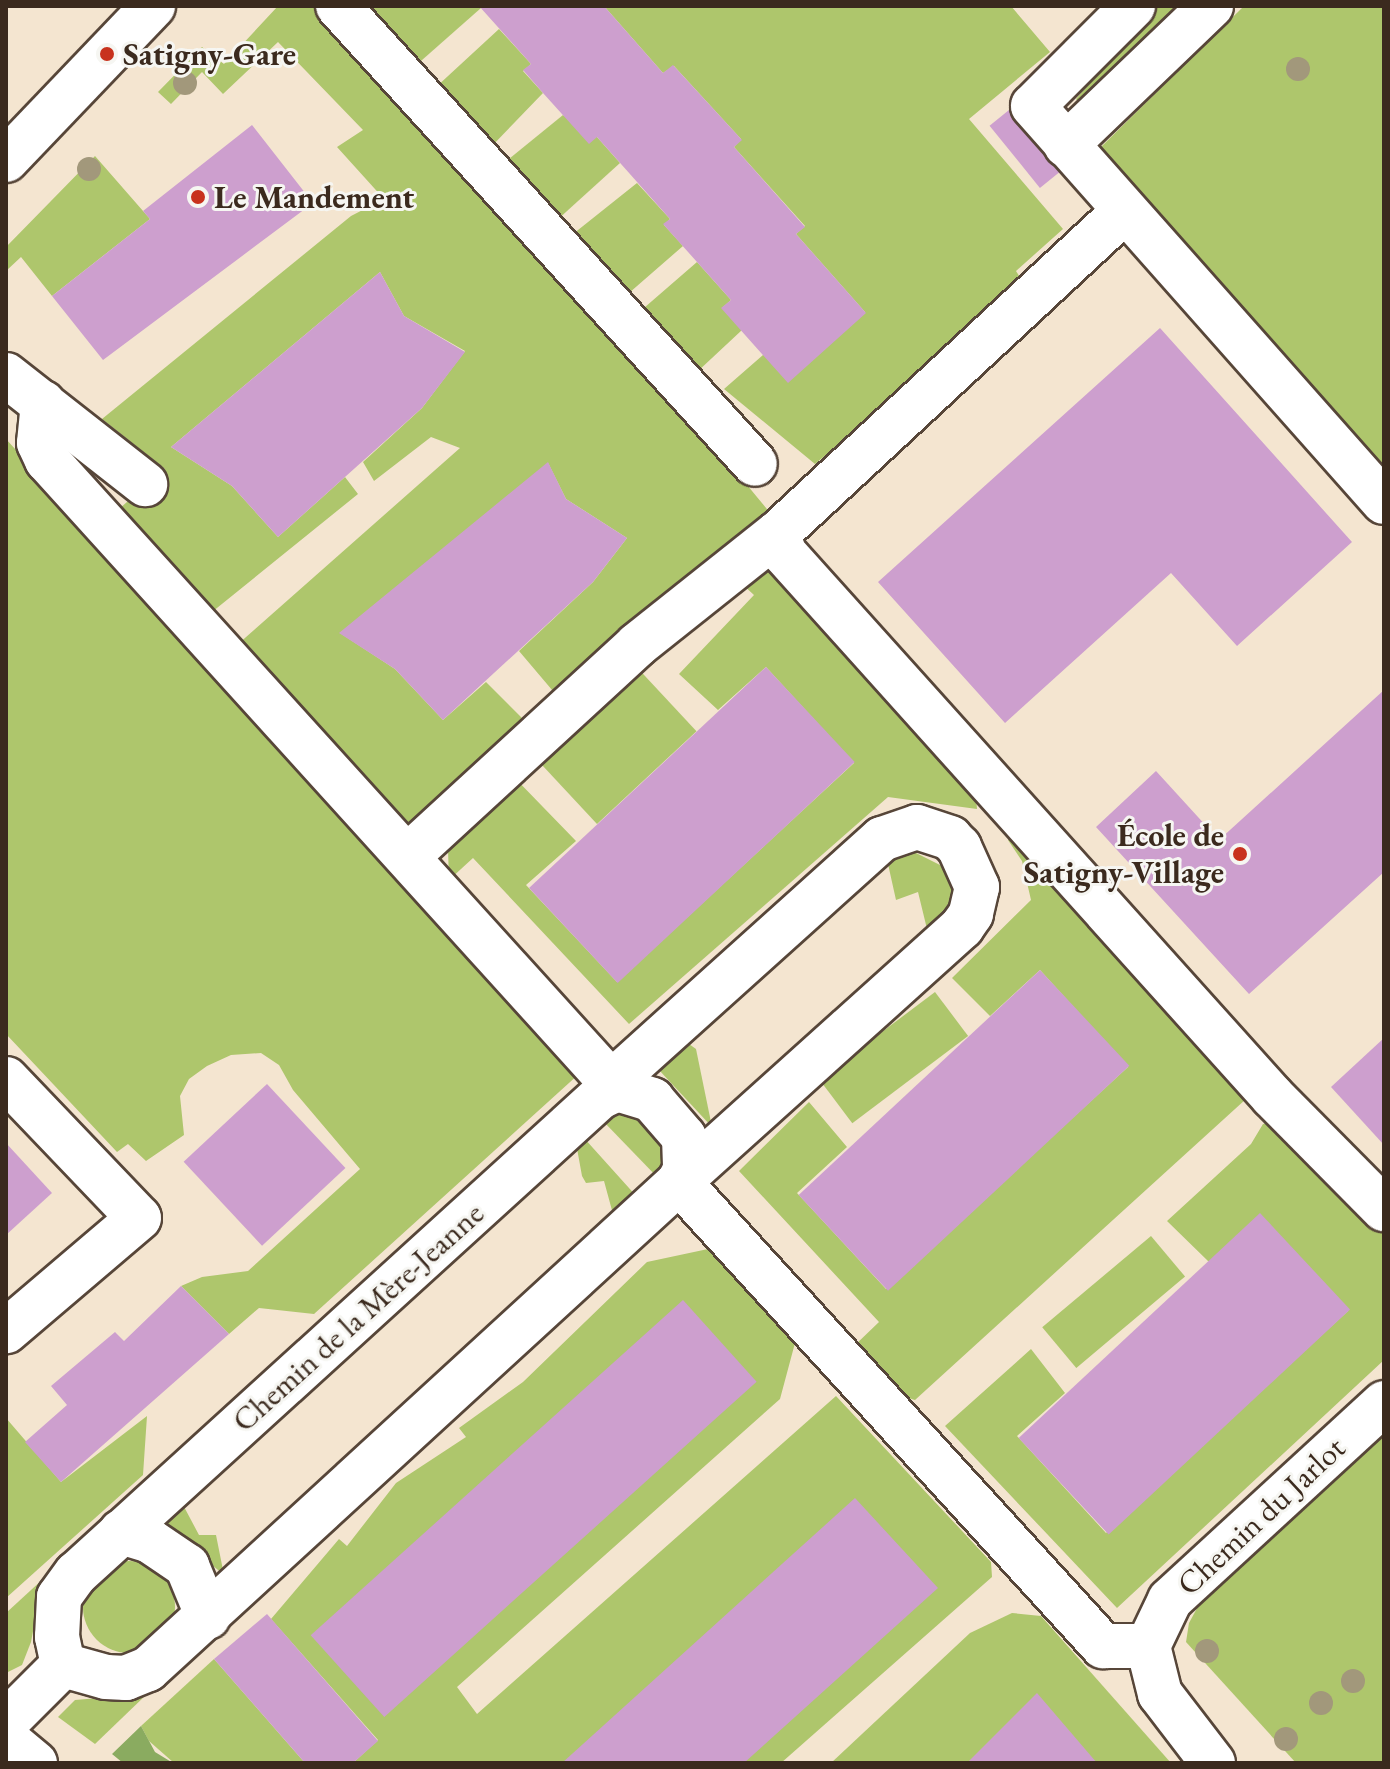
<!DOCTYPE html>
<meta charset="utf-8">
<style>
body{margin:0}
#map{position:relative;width:1390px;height:1769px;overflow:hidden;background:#f4e5d0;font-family:"EB Garamond",serif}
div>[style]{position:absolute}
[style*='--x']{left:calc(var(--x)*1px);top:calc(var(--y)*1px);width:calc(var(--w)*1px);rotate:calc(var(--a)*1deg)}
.green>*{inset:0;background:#aec66c;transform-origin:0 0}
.round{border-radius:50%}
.forest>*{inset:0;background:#8aab60}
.building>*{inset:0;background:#cd9fce;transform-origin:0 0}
.roads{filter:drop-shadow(2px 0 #574639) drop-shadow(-2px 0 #574639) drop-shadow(0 2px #574639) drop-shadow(0 -2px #574639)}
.minor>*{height:44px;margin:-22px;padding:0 22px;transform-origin:22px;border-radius:22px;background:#fff}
.trees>*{width:24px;height:24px;margin:-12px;border-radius:50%;background:#a2987b}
.dots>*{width:22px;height:22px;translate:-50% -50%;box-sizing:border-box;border:4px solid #f6f6f2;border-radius:50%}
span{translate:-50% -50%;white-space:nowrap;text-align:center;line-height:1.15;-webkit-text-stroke:6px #f6f6f2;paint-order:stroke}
.poi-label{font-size:32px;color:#3b2a1e;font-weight:700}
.left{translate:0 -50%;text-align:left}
.right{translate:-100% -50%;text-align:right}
.street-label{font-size:32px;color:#3b2a1e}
.frame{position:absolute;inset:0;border:8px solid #3b2a1e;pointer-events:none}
</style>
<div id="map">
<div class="green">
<div style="clip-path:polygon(278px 6px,313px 6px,452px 165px,615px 325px,771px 514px,558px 697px,519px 651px,593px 582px,627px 538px,566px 499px,548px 463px,340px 633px,395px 669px,443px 720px,486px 682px,523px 719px,407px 826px,237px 645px,460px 448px,431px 437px,374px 481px,363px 462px,422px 408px,465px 351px,404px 316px,380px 272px,171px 447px,232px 486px,278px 537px,345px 477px,358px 494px,212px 612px,112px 515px,165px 469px,102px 419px,351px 216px,384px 199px,337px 147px,363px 130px,278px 42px,223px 94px,202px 72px,171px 104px,158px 92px,202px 47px,224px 64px)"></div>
<div style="clip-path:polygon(376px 6px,479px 6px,481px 8px,413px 68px,367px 14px)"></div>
<div style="clip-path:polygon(604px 6px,1011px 6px,1050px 52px,969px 119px,1063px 229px,1016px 271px,1026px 287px,815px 464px,724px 389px,763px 355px,865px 312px,796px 234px,805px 226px,734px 147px,741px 139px,674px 66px,663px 73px)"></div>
<div style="clip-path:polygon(1155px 6px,1189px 6px,1083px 107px,1076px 99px)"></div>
<div style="clip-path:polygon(1244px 6px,1384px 6px,1384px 467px,1101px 147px)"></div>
<div style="clip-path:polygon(499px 29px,531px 64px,523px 71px,543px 93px,490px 148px,435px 88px)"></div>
<div style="clip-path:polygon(563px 115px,597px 137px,620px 163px,556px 221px,504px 163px)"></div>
<div style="clip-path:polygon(95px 156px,150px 219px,52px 296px,21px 257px,6px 271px,6px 247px)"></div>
<div style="clip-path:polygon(637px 183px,670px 219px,664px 225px,683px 246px,629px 293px,568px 238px)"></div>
<div style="clip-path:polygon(697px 262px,731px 300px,722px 308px,742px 330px,697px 372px,637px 314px)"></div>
<div style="clip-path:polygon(6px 439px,580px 1073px,314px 1314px,259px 1308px,229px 1334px,181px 1286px,202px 1277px,248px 1271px,360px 1169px,293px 1090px,279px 1065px,261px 1053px,231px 1055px,207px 1066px,189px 1079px,180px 1096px,184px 1135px,146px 1161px,128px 1144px,117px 1152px,6px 1034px)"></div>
<div style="clip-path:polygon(781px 566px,976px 797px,977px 809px,888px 797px,629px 1024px,473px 858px,449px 880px,448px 850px,460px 821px,510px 773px,576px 841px,526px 885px,617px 982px,854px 763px,766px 667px,718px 710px,679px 674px,754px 595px,742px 584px)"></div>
<div style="left:631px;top:661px;width:96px;height:136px;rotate:47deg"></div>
<div style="clip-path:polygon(1014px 826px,1246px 1099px,915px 1400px,898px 1395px,853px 1347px,879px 1322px,739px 1171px,809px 1102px,847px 1147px,797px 1193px,886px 1289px,1128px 1067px,1040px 970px,990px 1016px,952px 978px,1031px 900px,1022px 861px,1008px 840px)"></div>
<div style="clip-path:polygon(906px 848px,942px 866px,954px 889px,954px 909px,927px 929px,918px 892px,896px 900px,886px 855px)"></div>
<div style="left:935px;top:992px;width:55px;height:145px;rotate:53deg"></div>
<div style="clip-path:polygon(689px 1044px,696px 1049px,712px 1127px,659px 1070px)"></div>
<div style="clip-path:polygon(622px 1109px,638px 1115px,666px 1147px,667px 1164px,660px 1180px,602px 1120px)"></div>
<div style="clip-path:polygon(1280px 1121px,1384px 1234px,1384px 1360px,1117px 1608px,945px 1426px,1031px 1349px,1065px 1393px,1017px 1436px,1106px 1533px,1348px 1311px,1208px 1261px,1167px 1221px,1251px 1144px,1263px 1124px)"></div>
<div style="clip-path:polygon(584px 1138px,638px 1198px,613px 1214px,604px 1181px,586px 1183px,582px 1176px,576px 1143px)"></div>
<div style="left:1151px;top:1236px;width:53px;height:142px;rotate:50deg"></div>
<div style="clip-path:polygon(708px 1249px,795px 1343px,780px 1399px,457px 1687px,477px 1714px,836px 1396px,991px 1562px,992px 1577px,781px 1763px,353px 1763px,378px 1740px,271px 1619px,339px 1539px,347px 1546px,396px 1483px,466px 1437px,459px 1428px,523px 1382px,647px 1262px)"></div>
<div style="clip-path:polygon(147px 1416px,143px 1475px,6px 1598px,6px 1418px,61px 1482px)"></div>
<div style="clip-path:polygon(1384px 1433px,1384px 1763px,1296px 1763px,1186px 1642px,1189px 1623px,1202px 1599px)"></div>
<div style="clip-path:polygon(182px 1503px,199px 1535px,216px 1535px,224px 1575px,162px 1523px)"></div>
<div class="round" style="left:83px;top:1561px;width:92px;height:92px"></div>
<div style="clip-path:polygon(43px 1579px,31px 1642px,22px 1665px,6px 1673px,6px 1613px)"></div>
<div style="clip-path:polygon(1012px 1613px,1041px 1616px,1171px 1763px,831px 1763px,970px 1633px)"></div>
<div style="clip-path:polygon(214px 1659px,305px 1763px,174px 1763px,149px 1741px,141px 1726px)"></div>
<div style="clip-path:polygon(147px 1694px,95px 1744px,58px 1717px,75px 1700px)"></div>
</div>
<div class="forest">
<div style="clip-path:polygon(141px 1726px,155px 1752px,173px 1763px,123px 1763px,112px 1754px)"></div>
</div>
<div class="building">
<div style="clip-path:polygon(479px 6px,604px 6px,663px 73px,673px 65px,742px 140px,734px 147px,805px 227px,796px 234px,866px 313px,788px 383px,721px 308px,731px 300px,663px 224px,670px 219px,597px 137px,589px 144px,543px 93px,523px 70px,531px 64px)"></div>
<div style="left:1009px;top:110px;width:80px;height:25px;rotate:51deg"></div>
<div style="clip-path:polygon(252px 125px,313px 203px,103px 360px,52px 296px,150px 219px,143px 211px)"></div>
<div style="clip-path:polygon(380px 272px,404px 316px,465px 352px,422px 408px,278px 537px,232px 486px,171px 447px)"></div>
<div style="clip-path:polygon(1160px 328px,1352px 542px,1237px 646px,1171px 573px,1005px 723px,878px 582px)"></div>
<div style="clip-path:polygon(548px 462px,566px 499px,627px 538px,593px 582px,443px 720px,395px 669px,339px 633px)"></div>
<div style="left:766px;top:667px;width:130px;height:324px;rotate:47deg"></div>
<div style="clip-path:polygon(1384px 690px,1384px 872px,1249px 994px,1096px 827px,1156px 771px,1219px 840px)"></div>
<div style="left:1040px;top:970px;width:131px;height:330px;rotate:47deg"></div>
<div style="clip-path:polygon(1384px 1038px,1384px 1145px,1331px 1087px)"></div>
<div style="left:267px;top:1084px;width:115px;height:114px;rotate:47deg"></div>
<div style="clip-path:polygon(6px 1143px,52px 1193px,6px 1235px)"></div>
<div style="left:1260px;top:1213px;width:132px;height:330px;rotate:47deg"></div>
<div style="clip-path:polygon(181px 1286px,229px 1334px,61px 1482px,25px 1442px,67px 1405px,51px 1386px,115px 1332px,124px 1341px)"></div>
<div style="left:683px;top:1300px;width:110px;height:501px;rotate:48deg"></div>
<div style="clip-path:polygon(855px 1498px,938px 1588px,744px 1763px,562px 1763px)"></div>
<div style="clip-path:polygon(267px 1614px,378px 1741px,353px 1763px,305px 1763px,214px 1659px)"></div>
<div style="clip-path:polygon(1037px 1693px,1097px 1763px,967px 1763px)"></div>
</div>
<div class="roads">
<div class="minor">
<div style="--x:338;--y:6;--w:619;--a:47.68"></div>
<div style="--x:1133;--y:6;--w:141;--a:135"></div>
<div style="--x:1033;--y:106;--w:529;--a:48.45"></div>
<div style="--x:1066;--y:145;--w:201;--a:-43.8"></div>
<div style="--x:6;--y:160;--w:213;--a:-46.3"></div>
<div style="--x:6;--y:375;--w:177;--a:38.1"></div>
<div style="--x:43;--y:403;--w:40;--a:95.7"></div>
<div style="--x:39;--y:443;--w:19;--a:65"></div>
<div style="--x:47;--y:460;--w:849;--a:47.82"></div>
<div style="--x:778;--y:533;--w:21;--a:73"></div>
<div style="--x:784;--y:553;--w:731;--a:48.05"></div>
<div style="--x:1273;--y:1097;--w:158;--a:45.3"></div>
<div style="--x:409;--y:855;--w:310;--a:-42.6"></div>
<div style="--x:637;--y:645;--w:180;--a:-38.5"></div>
<div style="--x:778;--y:533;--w:472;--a:-42.9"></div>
<div style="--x:6;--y:1079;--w:192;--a:46.3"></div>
<div style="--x:139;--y:1218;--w:175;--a:139.6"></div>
<div style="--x:612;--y:1082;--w:363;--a:-42"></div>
<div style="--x:882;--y:839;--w:37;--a:-19"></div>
<div style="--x:917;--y:827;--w:35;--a:18"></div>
<div style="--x:950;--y:838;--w:13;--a:45"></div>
<div style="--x:959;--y:847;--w:44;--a:65.8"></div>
<div style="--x:977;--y:887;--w:28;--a:103"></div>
<div style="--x:971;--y:914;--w:16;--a:125"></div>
<div style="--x:962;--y:927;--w:381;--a:138"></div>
<div style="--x:679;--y:1182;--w:629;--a:47.58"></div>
<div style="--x:1103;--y:1646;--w:45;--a:0"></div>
<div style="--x:617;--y:1089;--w:37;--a:17"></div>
<div style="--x:652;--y:1100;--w:49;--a:49.1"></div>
<div style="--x:684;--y:1137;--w:33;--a:88"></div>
<div style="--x:685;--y:1170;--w:13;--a:117"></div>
<div style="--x:679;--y:1182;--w:721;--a:137.47"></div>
<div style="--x:148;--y:1669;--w:24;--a:158"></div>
<div style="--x:126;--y:1678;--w:20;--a:-177"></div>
<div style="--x:106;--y:1677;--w:45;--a:-164.4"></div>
<div style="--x:63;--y:1665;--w:29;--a:-102"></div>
<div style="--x:57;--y:1637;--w:40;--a:-87.1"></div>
<div style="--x:59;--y:1597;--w:29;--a:-54"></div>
<div style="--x:76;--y:1574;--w:709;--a:-42.31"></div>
<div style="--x:600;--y:1097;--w:19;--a:-25"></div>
<div style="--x:121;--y:1532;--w:30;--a:17"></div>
<div style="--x:150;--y:1541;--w:45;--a:34"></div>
<div style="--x:187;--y:1566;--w:55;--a:67.6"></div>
<div style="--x:6;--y:1722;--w:81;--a:-45"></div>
<div style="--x:6;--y:1739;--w:38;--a:40"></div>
<div style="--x:1213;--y:1763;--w:87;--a:-127.5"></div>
<div style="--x:1160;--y:1694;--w:49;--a:-104"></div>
<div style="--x:1148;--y:1646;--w:51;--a:-64.4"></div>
<div style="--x:1170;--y:1600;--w:291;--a:-42.6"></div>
</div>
</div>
<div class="trees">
<div style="left:1298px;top:69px"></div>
<div style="left:185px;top:83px"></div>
<div style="left:89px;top:169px"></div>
<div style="left:1207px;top:1651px"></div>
<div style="left:1353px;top:1681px"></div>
<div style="left:1321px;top:1703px"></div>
<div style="left:1286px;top:1739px"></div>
</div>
<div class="dots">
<div style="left:107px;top:54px;background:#c8321e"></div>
<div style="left:198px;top:197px;background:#c8321e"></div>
<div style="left:1240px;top:854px;background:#c8321e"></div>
</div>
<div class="poi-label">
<span class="left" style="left:123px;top:54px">Satigny-Gare</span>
<span class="left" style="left:214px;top:197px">Le Mandement</span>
<span class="right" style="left:1224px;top:854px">École de<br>Satigny-Village</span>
</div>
<div class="street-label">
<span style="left:358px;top:1317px;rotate:-42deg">Chemin de la Mère-Jeanne</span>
<span style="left:1261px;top:1516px;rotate:-43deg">Chemin du Jarlot</span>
</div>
<div class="frame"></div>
</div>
